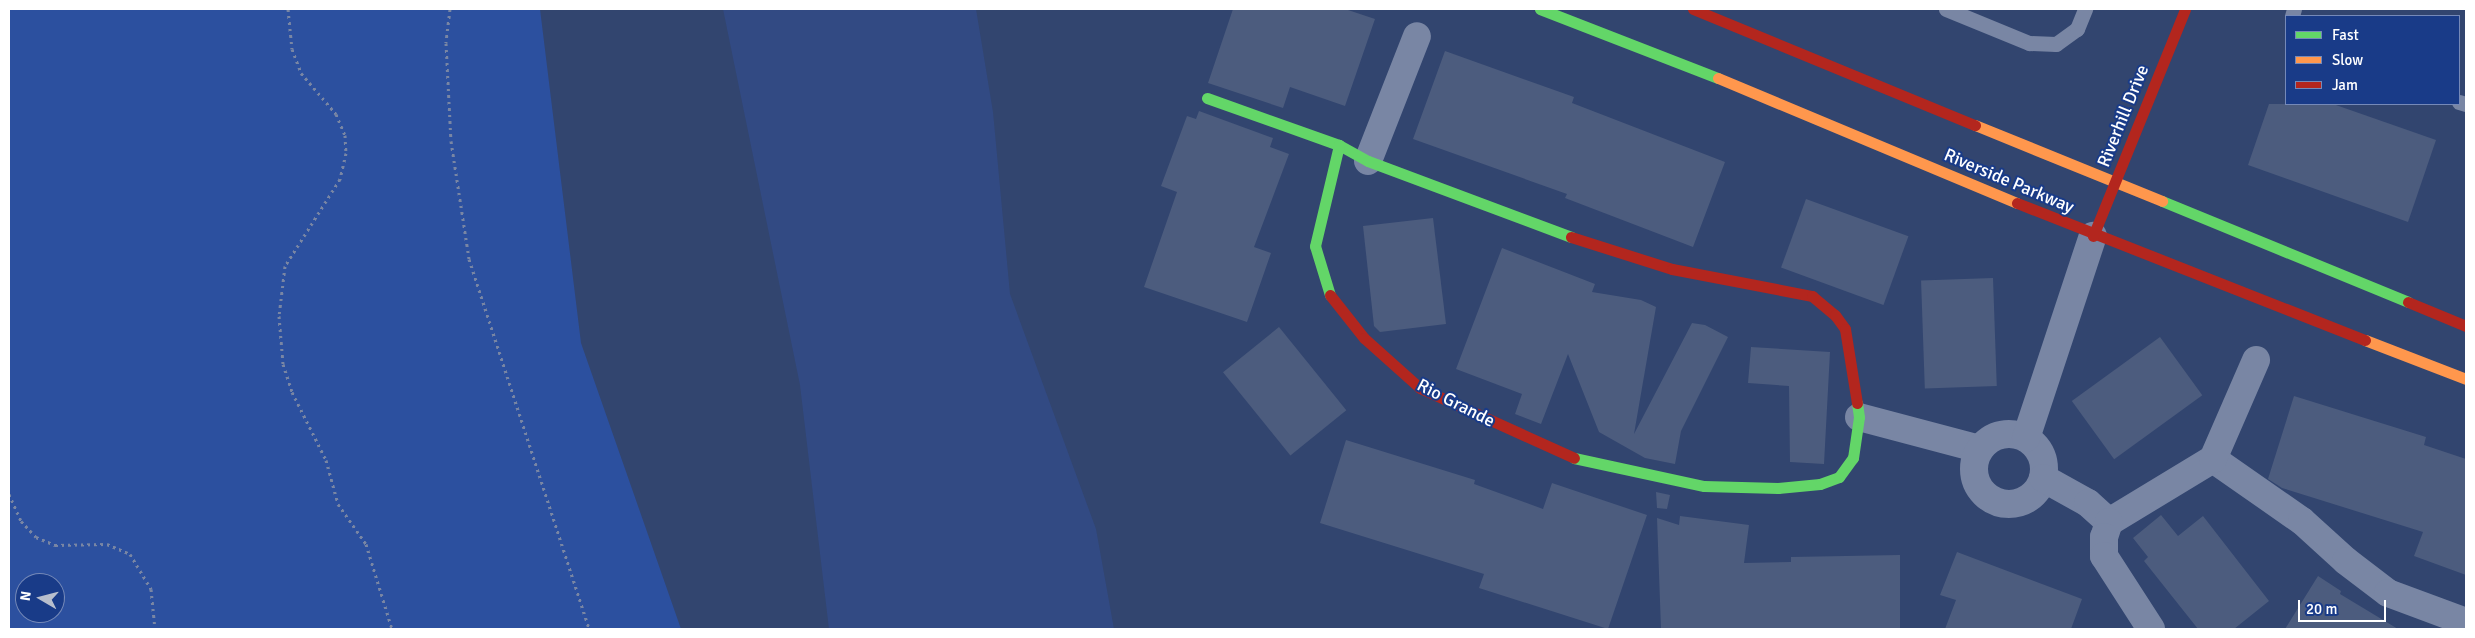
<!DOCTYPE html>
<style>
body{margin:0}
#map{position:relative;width:2475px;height:638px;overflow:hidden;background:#32456f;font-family:Signika,sans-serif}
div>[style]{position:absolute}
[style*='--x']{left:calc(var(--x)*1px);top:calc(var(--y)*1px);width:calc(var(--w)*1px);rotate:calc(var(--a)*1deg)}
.green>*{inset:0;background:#2c509f}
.water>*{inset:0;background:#324a83}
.building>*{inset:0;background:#4c5c7e;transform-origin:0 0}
.path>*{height:3px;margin-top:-1.5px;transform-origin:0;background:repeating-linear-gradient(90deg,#7986a4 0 2.5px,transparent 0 6.5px)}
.lane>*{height:15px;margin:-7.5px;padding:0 7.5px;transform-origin:7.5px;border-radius:7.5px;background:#7986a4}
.street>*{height:28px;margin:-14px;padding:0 14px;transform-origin:14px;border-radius:14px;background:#7986a4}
.street>.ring{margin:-14px;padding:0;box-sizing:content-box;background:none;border:28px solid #7986a4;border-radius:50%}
.fast>*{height:11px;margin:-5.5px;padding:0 5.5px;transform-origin:5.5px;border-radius:5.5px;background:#63d668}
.slow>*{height:11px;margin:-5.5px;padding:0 5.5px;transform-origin:5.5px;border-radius:5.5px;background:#ff974d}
.jam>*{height:11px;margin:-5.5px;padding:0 5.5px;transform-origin:5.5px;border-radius:5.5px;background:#b3261e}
span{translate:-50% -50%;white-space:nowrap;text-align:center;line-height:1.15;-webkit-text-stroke:4px #193b88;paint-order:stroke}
.street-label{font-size:18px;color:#fff}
.frame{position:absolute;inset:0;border:10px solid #fff;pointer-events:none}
.legend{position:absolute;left:2285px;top:15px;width:175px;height:90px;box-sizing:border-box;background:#193b88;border:1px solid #7589b8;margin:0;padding:6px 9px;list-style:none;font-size:15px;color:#fff}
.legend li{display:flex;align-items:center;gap:10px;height:25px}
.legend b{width:25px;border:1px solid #7589b8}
.north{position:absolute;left:15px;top:573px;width:50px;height:50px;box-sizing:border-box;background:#193b88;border:1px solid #7589b8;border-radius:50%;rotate:278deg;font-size:14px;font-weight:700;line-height:20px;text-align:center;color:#fff}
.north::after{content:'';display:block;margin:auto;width:18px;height:22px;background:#b7becd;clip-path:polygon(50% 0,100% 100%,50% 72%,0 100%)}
.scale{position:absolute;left:2298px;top:600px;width:88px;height:22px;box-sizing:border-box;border:2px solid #fff;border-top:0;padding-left:6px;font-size:15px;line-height:18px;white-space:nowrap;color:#fff;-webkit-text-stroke:4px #193b88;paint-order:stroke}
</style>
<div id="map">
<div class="green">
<div style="clip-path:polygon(evenodd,9px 9px,540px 9px,581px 343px,681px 629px,9px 629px,9px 9px,25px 583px,55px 583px,55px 613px,25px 613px,25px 583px)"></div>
</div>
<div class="water">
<div style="clip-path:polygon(723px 9px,976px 9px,993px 112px,1010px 294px,1096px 529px,1114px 629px,829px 629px,800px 385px)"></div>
</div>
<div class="building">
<div style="clip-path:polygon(1233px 9px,1345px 9px,1375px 19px,1345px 106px,1290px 87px,1283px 108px,1208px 83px)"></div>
<div style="clip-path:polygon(1445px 51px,1574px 97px,1572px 103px,1725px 162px,1693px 247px,1565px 198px,1567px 194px,1413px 139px)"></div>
<div style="clip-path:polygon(2269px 104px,2333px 104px,2436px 140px,2408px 222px,2248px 165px)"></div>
<div style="clip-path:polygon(1199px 111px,1273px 138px,1270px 147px,1289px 154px,1254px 247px,1271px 253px,1247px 322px,1144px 287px,1177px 192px,1161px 186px,1187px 116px,1196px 119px)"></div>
<div style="left:1806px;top:199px;width:109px;height:73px;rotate:20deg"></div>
<div style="clip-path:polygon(1433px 218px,1446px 324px,1380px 332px,1374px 326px,1363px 226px)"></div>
<div style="clip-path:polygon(1502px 248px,1595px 284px,1592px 292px,1641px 300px,1656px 307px,1634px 434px,1692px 323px,1705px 325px,1728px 337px,1681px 431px,1675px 464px,1645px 458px,1599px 432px,1568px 354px,1541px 424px,1515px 414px,1522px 394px,1456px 369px)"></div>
<div style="left:1993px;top:278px;width:108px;height:72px;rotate:88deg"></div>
<div style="left:1279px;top:327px;width:107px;height:72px;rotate:51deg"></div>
<div style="left:2160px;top:337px;width:72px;height:109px;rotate:54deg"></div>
<div style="clip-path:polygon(1751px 347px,1830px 352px,1824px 464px,1790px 462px,1789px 386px,1748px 383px)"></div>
<div style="clip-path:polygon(2294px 396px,2426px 437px,2424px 445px,2466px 459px,2466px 575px,2414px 556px,2423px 532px,2282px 488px,2268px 479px)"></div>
<div style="clip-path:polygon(1346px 440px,1475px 480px,1474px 484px,1543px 509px,1552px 483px,1647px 515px,1608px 629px,1479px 588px,1484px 574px,1320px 523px)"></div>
<div style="clip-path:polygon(1656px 492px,1670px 495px,1667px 509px,1657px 508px)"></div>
<div style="clip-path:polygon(2161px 515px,2178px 536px,2203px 516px,2269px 601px,2234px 629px,2198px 629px,2144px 561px,2148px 557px,2133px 538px)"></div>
<div style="clip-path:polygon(1680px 516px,1749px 525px,1744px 563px,1791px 562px,1791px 557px,1900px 555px,1900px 629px,1661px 629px,1657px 518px,1679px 525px)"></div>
<div style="clip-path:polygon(1957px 552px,2082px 599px,2071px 629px,1945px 629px,1956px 600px,1940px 595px)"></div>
<div style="clip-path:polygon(2318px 576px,2341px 591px,2340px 594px,2398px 629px,2285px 629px)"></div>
</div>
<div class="path">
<div style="--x:288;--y:9;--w:40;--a:84.3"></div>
<div style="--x:292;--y:49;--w:26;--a:69"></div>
<div style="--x:301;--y:73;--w:54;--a:49.5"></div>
<div style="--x:336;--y:114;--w:23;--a:67"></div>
<div style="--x:345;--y:135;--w:18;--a:87"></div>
<div style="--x:346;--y:153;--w:27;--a:103"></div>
<div style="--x:340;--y:179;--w:103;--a:122.3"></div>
<div style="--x:285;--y:266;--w:50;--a:96.8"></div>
<div style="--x:279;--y:316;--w:48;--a:85.2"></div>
<div style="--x:283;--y:364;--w:29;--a:72"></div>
<div style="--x:292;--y:392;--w:76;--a:63.4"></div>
<div style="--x:326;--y:460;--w:46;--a:74.7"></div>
<div style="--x:338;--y:504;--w:49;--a:55"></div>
<div style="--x:366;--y:544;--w:89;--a:73"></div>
<div style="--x:450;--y:9;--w:34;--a:97"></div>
<div style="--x:446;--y:43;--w:98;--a:87.1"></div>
<div style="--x:451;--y:141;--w:119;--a:81.3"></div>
<div style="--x:469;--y:259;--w:389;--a:72"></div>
<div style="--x:9;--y:494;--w:30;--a:66"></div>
<div style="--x:21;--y:521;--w:22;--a:47"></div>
<div style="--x:36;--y:537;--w:21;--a:23"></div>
<div style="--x:55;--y:545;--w:52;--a:-1.1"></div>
<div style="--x:107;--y:544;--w:25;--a:23"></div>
<div style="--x:130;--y:554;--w:41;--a:59"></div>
<div style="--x:151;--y:589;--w:40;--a:84.3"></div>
</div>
<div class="lane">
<div style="--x:1946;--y:9;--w:90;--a:22.3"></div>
<div style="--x:2029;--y:43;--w:27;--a:2"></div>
<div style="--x:2056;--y:44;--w:26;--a:-36"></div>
<div style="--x:2077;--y:29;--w:22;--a:-68"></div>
<div style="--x:2292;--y:16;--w:7;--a:-74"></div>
<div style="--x:2459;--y:102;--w:7;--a:16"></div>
</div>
<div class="street">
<div style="--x:1368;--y:161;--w:134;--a:-68.6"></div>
<div style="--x:1859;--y:417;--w:125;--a:14.8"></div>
<div class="ring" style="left:1974px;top:434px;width:42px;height:42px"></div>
<div style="--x:2026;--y:438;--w:213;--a:-71.7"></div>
<div style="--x:2213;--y:459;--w:108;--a:34.9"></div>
<div style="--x:2302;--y:521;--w:59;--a:42.3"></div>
<div style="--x:2346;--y:561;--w:53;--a:37.3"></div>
<div style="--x:2388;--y:593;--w:83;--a:20.4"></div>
<div style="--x:2043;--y:478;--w:51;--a:29.1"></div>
<div style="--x:2088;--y:503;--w:28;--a:42"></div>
<div style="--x:2109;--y:522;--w:122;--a:-31.2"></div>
<div style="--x:2213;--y:459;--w:108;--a:-66.5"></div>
<div style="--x:2109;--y:522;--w:16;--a:108"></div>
<div style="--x:2104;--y:537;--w:19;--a:90"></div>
<div style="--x:2104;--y:556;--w:87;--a:57.2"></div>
</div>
<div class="fast">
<div style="--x:1540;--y:9;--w:191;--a:21.2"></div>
<div style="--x:1207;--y:98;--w:140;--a:19.6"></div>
<div style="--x:1339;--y:145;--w:33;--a:29"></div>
<div style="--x:1368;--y:161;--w:217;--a:20.5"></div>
<div style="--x:2162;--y:201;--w:266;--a:22.3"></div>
<div style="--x:1330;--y:295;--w:51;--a:-107"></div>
<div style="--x:1315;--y:246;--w:104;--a:-76.6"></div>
<div style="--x:1574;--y:458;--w:133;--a:12.2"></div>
<div style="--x:1704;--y:486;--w:74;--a:1.5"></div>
<div style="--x:1778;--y:488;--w:42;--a:-5.4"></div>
<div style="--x:1820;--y:484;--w:20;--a:-20"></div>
<div style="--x:1839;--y:477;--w:24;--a:-54"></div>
<div style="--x:1853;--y:458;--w:41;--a:-81.7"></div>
<div style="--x:1859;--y:417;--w:14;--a:-98"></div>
</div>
<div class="slow">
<div style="--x:1718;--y:78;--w:324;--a:22.7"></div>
<div style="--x:1975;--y:125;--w:202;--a:22.1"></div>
<div style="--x:2365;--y:340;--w:108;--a:21.1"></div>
</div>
<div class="jam">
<div style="--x:1693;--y:9;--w:305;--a:22.4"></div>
<div style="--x:2017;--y:203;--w:374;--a:21.5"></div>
<div style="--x:2093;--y:236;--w:245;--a:-67.9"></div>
<div style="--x:1571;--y:237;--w:106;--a:17.6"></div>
<div style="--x:1672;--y:269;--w:143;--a:10.9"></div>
<div style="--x:1812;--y:296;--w:30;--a:40"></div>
<div style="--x:1835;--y:315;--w:17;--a:54"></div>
<div style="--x:1845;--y:329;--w:75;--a:80.8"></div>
<div style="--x:1330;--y:295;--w:55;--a:51.7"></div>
<div style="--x:1364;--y:338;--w:75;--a:41.8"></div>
<div style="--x:1420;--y:388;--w:169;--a:24.4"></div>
<div style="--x:2408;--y:302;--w:63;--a:22.5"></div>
</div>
<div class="street-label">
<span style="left:2123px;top:116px;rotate:-68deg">Riverhill Drive</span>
<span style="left:2009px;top:181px;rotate:23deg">Riverside Parkway</span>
<span style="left:1456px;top:403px;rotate:27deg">Rio Grande</span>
</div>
<div class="frame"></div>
<ul class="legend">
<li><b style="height:6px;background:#63d668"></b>Fast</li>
<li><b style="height:6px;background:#ff974d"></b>Slow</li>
<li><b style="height:6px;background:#b3261e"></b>Jam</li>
</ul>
<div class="north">N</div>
<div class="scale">20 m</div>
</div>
